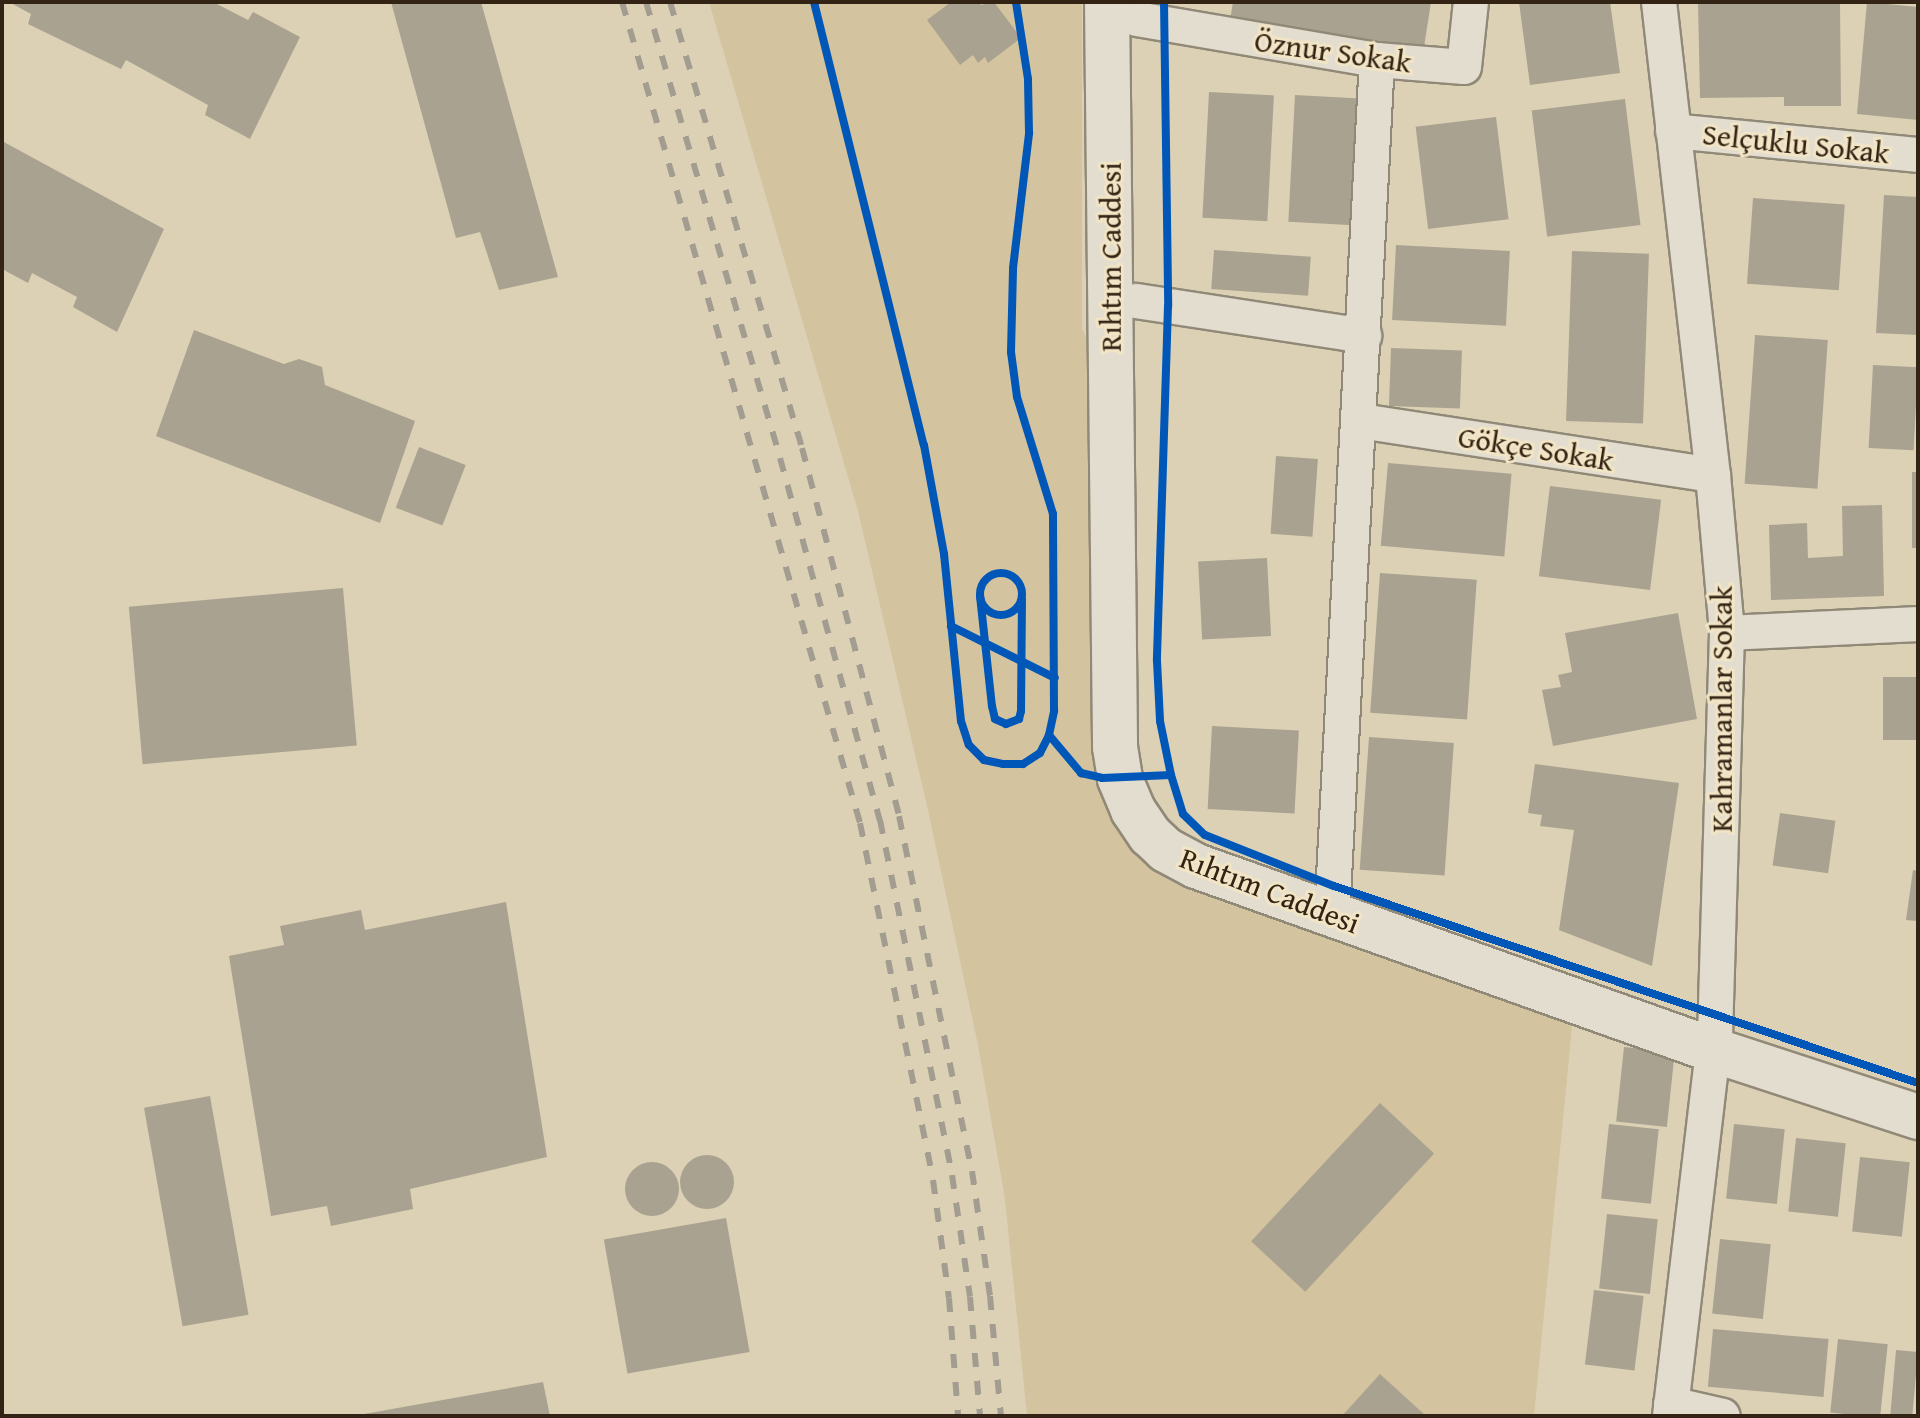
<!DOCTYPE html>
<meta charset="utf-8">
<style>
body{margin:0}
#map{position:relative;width:1920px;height:1418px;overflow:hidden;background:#dcd1b5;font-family:"Gentium Book Plus",serif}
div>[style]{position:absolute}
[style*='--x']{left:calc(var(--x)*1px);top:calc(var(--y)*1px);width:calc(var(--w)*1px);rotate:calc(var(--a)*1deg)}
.green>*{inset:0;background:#d3c39f}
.building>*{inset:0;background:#aaa290;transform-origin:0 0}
.round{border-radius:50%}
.roads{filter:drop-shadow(2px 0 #918977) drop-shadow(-2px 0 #918977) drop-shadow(0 2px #918977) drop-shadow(0 -2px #918977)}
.minor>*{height:34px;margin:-17px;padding:0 17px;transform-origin:17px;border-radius:17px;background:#e2ddcf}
.secondary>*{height:44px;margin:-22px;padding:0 22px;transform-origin:22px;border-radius:22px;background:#e2ddcf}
.rail>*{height:6px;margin-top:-3px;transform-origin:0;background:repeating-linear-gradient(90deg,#a39d91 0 14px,transparent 0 28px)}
.cycleway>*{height:8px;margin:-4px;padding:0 4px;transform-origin:4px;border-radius:4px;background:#0057b8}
.cycleway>.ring{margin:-4px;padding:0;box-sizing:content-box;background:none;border:8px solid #0057b8;border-radius:50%}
span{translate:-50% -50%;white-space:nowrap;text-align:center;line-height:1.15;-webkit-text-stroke:6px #f2e5c5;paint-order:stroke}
.street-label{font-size:30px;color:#332314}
.frame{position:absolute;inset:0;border:4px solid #332314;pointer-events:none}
</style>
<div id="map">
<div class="green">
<div style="clip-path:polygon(709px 2px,1082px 2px,1082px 329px,1095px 356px,1090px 707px,1102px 779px,1141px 861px,1573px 1017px,1534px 1416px,1027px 1416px,1005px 1199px,978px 1045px,928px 810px,858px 511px)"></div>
</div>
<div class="building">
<div style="clip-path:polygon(9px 2px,213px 2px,248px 20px,253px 12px,300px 37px,250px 139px,205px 115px,208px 105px,126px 60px,121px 69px,28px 24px,31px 14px)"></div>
<div style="clip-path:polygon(391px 2px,481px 2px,558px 277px,499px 290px,480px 232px,456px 238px)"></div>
<div style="clip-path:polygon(951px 2px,979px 2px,981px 5px,994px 2px,1021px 38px,988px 63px,985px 57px,978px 63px,973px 55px,960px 65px,927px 20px)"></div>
<div style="clip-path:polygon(1233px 2px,1431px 2px,1424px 47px,1229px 27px)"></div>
<div style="clip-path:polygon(1519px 2px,1610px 2px,1620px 73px,1530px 85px)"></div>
<div style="clip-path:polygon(1698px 2px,1840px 2px,1841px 106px,1784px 106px,1784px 97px,1700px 98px)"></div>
<div style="clip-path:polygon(1867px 2px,1918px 7px,1918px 120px,1857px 114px)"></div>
<div style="left:1209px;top:92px;width:65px;height:126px;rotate:3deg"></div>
<div style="left:1295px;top:95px;width:65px;height:127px;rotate:3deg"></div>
<div style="left:1625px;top:99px;width:127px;height:94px;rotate:83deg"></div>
<div style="left:1496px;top:117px;width:103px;height:81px;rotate:83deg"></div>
<div style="clip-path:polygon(2px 141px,164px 229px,117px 332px,73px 307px,77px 297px,32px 273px,28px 283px,2px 269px)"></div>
<div style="clip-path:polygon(1884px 195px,1918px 197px,1918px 335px,1876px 333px)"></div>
<div style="left:1753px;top:198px;width:92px;height:86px;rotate:4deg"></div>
<div style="left:1396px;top:245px;width:114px;height:75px;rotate:3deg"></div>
<div style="left:1214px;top:250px;width:97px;height:39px;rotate:4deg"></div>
<div style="left:1572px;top:251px;width:77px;height:170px;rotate:2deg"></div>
<div style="clip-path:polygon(194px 330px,284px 364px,299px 359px,322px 367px,325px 385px,415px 421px,380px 523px,156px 436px)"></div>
<div style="left:1755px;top:335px;width:73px;height:149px;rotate:4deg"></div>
<div style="left:1391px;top:348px;width:71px;height:58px;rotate:2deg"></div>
<div style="left:1873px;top:365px;width:45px;height:83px;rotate:3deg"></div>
<div style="left:419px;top:447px;width:50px;height:65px;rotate:21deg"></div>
<div style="left:1276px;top:456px;width:42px;height:78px;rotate:4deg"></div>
<div style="left:1388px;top:463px;width:124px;height:83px;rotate:5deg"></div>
<div style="left:1912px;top:472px;width:6px;height:76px"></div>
<div style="left:1550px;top:486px;width:112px;height:91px;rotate:7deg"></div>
<div style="clip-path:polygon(1882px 505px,1884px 596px,1771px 600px,1769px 525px,1807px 523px,1808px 558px,1843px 556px,1842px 506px)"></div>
<div style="left:1267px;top:558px;width:78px;height:69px;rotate:87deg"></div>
<div style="left:1380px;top:573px;width:97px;height:140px;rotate:4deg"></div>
<div style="left:343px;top:588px;width:158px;height:215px;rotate:85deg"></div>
<div style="clip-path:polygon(1678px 613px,1697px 719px,1553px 746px,1542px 690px,1561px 687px,1558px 675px,1572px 672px,1565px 633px)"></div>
<div style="left:1918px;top:677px;width:63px;height:35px;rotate:90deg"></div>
<div style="left:1212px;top:726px;width:87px;height:83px;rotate:3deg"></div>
<div style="left:1369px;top:737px;width:85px;height:133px;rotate:4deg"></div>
<div style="clip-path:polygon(1535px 764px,1679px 783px,1652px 966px,1559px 930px,1574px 830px,1540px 826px,1542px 815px,1528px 813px)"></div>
<div style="left:1780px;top:813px;width:56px;height:53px;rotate:8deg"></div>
<div style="clip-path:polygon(1913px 870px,1918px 871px,1918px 921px,1906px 920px)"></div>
<div style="clip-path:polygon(506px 902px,547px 1157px,410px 1189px,413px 1209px,331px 1226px,327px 1206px,271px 1216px,229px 956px,284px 945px,280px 926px,361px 910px,365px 930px)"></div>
<div style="left:1624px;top:1047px;width:51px;height:75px;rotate:6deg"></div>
<div style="left:210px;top:1096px;width:222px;height:67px;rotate:80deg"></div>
<div style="left:1380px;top:1103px;width:74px;height:189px;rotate:43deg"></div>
<div style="left:1609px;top:1124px;width:50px;height:75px;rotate:6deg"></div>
<div style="left:1734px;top:1124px;width:51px;height:75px;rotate:6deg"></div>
<div style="left:1796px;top:1138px;width:50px;height:74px;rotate:6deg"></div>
<div class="round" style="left:680px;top:1155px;width:54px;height:54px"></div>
<div style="left:1860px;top:1157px;width:50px;height:75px;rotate:6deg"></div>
<div class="round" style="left:625px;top:1162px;width:54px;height:54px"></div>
<div style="left:1607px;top:1214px;width:51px;height:75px;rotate:6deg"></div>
<div style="left:726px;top:1218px;width:136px;height:124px;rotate:80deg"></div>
<div style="left:1720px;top:1239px;width:51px;height:75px;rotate:6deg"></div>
<div style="left:1594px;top:1290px;width:50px;height:75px;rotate:7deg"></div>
<div style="left:1713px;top:1329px;width:116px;height:58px;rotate:5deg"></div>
<div style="left:1838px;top:1339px;width:50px;height:74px;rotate:6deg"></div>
<div style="left:1896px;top:1350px;width:22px;height:66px;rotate:5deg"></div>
<div style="clip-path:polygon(1380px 1374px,1426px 1416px,1342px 1416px)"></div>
<div style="clip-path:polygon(543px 1382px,550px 1416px,364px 1416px,364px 1414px)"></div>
</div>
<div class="roads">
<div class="minor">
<div style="--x:1659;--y:2;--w:476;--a:83.5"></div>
<div style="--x:1713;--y:475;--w:159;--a:84.9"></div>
<div style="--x:1727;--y:633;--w:400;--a:91.7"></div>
<div style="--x:1715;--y:1033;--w:386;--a:96.7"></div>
<div style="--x:1137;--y:19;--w:243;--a:9.7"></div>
<div style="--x:1377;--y:60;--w:87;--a:4.6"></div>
<div style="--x:1464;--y:67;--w:65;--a:-83.9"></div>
<div style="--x:1673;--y:131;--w:246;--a:5.6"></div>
<div style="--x:1136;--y:301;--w:231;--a:8.7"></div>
<div style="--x:1360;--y:421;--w:357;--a:8.7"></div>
<div style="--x:1727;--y:633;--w:191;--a:-2.7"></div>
<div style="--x:1333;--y:896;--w:837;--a:-86.99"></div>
<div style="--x:1671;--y:1404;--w:53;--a:13"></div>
</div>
<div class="secondary">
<div style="--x:1107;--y:2;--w:745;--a:89.38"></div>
<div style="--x:1115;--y:747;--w:32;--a:81"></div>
<div style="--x:1120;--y:779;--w:34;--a:67"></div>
<div style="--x:1133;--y:810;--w:30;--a:56"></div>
<div style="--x:1150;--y:835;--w:22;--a:43"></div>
<div style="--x:1166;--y:850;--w:34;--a:28"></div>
<div style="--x:1196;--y:866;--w:549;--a:19.59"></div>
<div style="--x:1713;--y:1050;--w:216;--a:18.1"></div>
</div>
</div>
<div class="rail">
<div style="--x:622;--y:2;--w:855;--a:73.83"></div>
<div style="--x:860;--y:823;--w:364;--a:78.4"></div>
<div style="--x:933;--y:1180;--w:119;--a:82.3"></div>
<div style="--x:949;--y:1298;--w:118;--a:85.6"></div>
<div style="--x:646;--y:2;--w:475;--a:73.6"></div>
<div style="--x:780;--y:458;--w:376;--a:74.6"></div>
<div style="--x:880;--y:820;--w:362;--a:78.5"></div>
<div style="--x:952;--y:1175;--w:123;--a:81.6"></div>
<div style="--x:970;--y:1297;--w:119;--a:85.2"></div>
<div style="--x:670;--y:2;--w:465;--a:73.5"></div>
<div style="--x:802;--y:448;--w:381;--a:75.2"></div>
<div style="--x:899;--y:816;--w:362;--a:78.4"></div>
<div style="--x:972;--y:1171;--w:126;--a:81.8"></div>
<div style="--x:990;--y:1296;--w:121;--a:84.8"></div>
</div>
<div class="cycleway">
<div style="--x:814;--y:2;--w:456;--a:76.1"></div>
<div style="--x:924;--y:445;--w:111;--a:79.6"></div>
<div style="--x:944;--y:554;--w:168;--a:84.2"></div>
<div style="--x:961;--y:721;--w:25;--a:72"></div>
<div style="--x:969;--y:745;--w:21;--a:45"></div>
<div style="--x:984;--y:760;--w:19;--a:12"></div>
<div style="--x:1003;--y:764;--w:20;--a:0"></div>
<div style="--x:1023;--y:764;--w:20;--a:-33"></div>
<div style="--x:1040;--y:753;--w:20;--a:-63"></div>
<div style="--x:1049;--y:735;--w:25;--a:-78"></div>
<div style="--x:1054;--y:711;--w:197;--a:-90.3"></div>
<div style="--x:1053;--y:514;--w:122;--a:-107.1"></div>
<div style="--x:1017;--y:397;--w:45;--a:-97.6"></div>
<div style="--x:1011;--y:352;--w:84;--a:-88.6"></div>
<div style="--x:1013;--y:268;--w:136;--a:-83.2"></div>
<div style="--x:1029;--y:133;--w:54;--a:-91.1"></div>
<div style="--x:1028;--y:79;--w:78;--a:-98.9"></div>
<div style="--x:1164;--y:2;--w:304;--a:89.2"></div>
<div style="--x:1168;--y:306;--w:355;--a:91.8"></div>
<div style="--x:1157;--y:661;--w:60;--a:87.1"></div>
<div style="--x:1160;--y:721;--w:55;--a:78.5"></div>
<div style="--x:1171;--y:775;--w:41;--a:72.9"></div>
<div style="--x:1183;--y:814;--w:30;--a:44"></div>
<div style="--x:1205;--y:835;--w:139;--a:21.6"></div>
<div style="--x:1334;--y:886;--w:616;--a:18.64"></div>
<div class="ring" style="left:980px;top:573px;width:34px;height:34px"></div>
<div style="--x:980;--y:596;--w:111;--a:83.8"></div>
<div style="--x:992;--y:706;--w:13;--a:77"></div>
<div style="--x:995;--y:719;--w:12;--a:24"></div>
<div style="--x:1006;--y:724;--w:14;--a:-21"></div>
<div style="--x:1019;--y:719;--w:8;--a:-76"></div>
<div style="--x:1021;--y:711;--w:112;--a:-89.5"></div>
<div style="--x:951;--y:626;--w:116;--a:26.6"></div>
<div style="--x:1049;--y:735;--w:50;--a:49.9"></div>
<div style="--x:1081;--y:773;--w:22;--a:13"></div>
<div style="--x:1102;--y:778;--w:69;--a:-2.5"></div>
</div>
<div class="street-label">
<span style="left:1333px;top:51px;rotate:8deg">Öznur Sokak</span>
<span style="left:1796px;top:143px;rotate:6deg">Selçuklu Sokak</span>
<span style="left:1110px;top:257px;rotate:-90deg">Rıhtım Caddesi</span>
<span style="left:1536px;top:448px;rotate:9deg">Gökçe Sokak</span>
<span style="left:1721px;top:709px;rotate:-90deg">Kahramanlar Sokak</span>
<span style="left:1270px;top:890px;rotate:21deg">Rıhtım Caddesi</span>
</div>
<div class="frame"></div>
</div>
